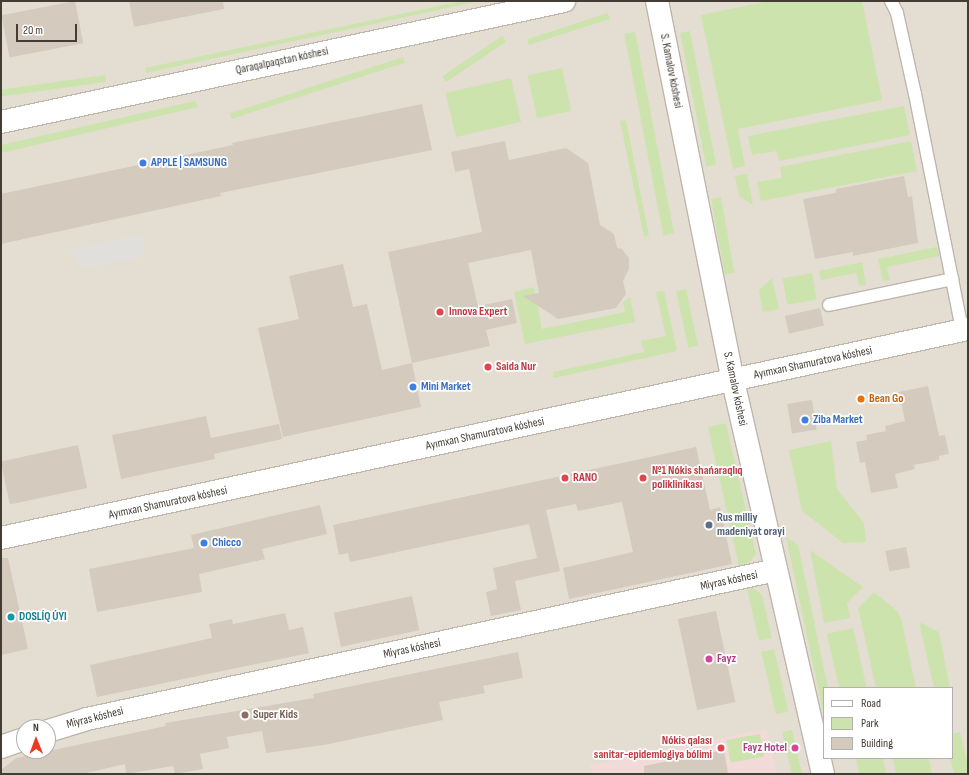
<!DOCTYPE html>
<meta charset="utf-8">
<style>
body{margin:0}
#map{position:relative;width:969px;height:775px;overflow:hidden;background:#f0ece3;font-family:"Sofia Sans Condensed",sans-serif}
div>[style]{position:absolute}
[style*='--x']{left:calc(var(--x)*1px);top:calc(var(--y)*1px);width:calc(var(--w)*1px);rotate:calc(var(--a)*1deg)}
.residential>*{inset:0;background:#e4ded2}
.medical>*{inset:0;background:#f1dad7}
.green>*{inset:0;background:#cce3ae;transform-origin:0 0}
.parking>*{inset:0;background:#e1dfdc}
.building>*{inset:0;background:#d4cabd;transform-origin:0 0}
.roads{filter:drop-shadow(1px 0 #beb6aa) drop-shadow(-1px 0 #beb6aa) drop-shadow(0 1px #beb6aa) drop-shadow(0 -1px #beb6aa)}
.service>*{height:12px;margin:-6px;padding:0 6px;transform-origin:6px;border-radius:6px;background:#fff}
.minor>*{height:22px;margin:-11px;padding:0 11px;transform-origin:11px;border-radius:11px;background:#fff}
.tertiary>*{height:22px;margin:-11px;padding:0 11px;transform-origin:11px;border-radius:11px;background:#fff}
.dots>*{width:11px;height:11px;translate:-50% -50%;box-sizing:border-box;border:2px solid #fff;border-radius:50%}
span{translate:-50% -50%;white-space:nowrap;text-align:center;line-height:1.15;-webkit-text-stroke:3.5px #fff;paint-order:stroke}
.street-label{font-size:12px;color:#423c34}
.shop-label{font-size:12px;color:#366cbe;font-weight:700}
.left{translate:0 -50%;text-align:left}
.health-label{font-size:12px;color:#be3a42;font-weight:700}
.right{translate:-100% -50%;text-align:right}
.food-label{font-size:12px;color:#c56008;font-weight:700}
.service-label{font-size:12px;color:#4e5e75;font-weight:700}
.culture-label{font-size:12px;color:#0d838f;font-weight:700}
.hotel-label{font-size:12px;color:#b23c85;font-weight:700}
.education-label{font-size:12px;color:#785e54;font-weight:700}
.frame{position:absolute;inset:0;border:2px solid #423c34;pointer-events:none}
.legend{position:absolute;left:823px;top:687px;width:130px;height:72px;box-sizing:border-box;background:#fff;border:1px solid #b3b1ae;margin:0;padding:5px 7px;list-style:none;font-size:12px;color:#423c34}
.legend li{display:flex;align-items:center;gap:8px;height:20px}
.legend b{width:20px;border:1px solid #b3b1ae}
.north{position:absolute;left:16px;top:719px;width:40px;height:40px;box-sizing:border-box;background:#fff;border:1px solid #b3b1ae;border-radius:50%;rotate:359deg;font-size:11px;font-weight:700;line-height:16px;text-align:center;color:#423c34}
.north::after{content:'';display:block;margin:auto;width:14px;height:18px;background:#ec3a1f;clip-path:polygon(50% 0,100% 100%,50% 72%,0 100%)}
.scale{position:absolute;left:16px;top:24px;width:61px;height:18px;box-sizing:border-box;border:2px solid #423c34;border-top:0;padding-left:5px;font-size:12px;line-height:14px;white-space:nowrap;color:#423c34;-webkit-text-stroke:3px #fff;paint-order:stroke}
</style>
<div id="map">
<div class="residential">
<div style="clip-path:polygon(evenodd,1px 1px,968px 1px,968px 774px,1px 774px,1px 1px,824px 688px,952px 688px,952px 758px,824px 758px,824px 688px,1px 1px,24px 727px,48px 727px,48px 751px,24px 751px,24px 727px)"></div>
</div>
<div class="medical">
<div style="clip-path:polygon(767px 729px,777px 774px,592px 774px,590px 765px)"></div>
</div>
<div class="green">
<div style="clip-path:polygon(462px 1px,480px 1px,146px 73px,145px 68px)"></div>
<div style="clip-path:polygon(769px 1px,862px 1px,882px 100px,738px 129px,745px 166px,733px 169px,701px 15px)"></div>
<div style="left:608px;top:13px;width:6px;height:85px;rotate:72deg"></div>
<div style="left:690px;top:31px;width:136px;height:10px;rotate:79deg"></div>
<div style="left:635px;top:32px;width:205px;height:11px;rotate:79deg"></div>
<div style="left:502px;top:36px;width:7px;height:72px;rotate:56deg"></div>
<div style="left:403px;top:57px;width:6px;height:182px;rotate:72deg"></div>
<div style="left:562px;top:68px;width:44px;height:35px;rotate:78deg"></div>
<div style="left:105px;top:75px;width:7px;height:107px;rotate:82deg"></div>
<div style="left:511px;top:78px;width:45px;height:67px;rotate:77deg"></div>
<div style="clip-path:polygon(195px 101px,198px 107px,1px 153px,1px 145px)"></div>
<div style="clip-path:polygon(904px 106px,910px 135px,779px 161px,777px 151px,752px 155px,748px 136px)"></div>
<div style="clip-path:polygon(626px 120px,649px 236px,644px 237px,620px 121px)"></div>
<div style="clip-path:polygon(911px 141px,917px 171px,761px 201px,757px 182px,782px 178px,780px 167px)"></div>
<div style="clip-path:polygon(747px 174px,753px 205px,739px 196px,735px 176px)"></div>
<div style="left:721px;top:197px;width:77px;height:10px;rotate:80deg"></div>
<div style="clip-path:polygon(937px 247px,939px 256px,887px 267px,890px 280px,883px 281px,878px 259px)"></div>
<div style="clip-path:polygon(862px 262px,866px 285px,859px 286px,856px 273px,821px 280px,819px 271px)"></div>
<div style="left:812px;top:273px;width:27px;height:30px;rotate:80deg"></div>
<div style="clip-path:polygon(772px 278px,779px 309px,763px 312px,759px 290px)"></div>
<div style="clip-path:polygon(534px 287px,542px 329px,625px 312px,623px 302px,630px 297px,635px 322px,525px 344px,514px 292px)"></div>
<div style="left:686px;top:289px;width:58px;height:10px;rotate:78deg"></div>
<div style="clip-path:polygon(664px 291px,677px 351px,554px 378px,553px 372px,644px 352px,641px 341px,666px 336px,656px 292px)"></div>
<div style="clip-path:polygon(726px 423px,756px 554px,747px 565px,739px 567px,708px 427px)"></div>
<div style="clip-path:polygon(831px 441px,837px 489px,864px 523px,866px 542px,843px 543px,802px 511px,789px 450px)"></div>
<div style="clip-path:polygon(786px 537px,798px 545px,828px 688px,824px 688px,824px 716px)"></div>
<div style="clip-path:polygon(810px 550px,863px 587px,847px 603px,850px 618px,824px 623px)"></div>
<div style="clip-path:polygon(753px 588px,762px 595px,772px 638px,759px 641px,747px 589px)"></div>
<div style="clip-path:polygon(874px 592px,896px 610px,901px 618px,916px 688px,876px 688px,858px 608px)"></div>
<div style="clip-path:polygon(919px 622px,939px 632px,950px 688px,934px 688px)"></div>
<div style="left:853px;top:628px;width:62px;height:27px;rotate:77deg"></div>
<div style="left:774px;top:649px;width:64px;height:13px;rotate:77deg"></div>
<div style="left:792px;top:730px;width:45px;height:10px;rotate:77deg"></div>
<div style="clip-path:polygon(960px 732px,968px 766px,968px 774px,954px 774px,950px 758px,952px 734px)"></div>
<div style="left:760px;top:734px;width:23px;height:34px;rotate:80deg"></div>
<div style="clip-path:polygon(856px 758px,883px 758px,886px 774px,859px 774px)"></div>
<div style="clip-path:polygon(893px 758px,929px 758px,932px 774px,896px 774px)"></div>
</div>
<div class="parking">
<div style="clip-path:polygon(142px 234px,144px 256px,81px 269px,70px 250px)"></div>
</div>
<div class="building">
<div style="left:75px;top:1px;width:43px;height:75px;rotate:79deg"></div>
<div style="clip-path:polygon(129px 1px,223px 1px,224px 9px,134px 27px)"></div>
<div style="clip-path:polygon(422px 104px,432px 150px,220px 193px,221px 196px,1px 244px,1px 194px,233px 145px,232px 143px)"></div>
<div style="clip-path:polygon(505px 141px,509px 160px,566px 148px,588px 163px,600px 225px,614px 234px,617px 248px,622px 249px,629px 258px,629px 269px,623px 281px,626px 294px,616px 308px,558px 319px,523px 296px,539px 293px,531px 250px,468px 263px,478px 306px,512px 299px,517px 323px,486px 330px,490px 346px,412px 363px,388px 252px,482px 232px,469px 169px,455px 172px,451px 152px)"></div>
<div style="clip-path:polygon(904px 176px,908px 197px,912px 196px,918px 243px,853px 256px,853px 252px,815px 259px,803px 199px,836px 193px,836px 189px)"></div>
<div style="clip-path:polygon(343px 264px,353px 307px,367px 304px,382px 370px,412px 363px,421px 407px,283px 437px,258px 328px,299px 319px,289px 276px)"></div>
<div style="left:820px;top:308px;width:18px;height:36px;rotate:77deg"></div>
<div style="clip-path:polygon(928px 386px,939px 436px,945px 435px,949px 454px,939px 456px,939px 460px,914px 465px,915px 469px,895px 474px,898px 488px,871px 493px,865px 462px,860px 463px,856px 442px,867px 440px,866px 435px,886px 431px,885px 426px,905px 421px,899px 392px)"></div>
<div style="left:812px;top:400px;width:30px;height:25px;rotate:81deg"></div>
<div style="clip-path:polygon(206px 416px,211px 438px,279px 424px,282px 439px,214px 454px,215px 459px,121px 479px,112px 435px)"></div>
<div style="left:78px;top:445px;width:44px;height:79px;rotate:78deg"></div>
<div style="clip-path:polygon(696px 447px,710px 510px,720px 507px,732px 564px,569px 599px,563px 568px,633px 552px,622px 502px,578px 511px,576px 504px,546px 510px,560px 571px,515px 581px,521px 610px,491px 616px,486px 592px,497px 589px,493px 568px,537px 558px,529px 524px,350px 562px,348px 553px,339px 555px,333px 525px)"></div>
<div style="clip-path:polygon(320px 505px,327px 534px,262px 549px,265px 559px,199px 574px,202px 592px,97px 612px,89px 569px,194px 548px,191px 535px)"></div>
<div style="left:906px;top:547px;width:21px;height:21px;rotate:79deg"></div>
<div style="clip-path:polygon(1px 558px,8px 558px,28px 649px,1px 655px)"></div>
<div style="left:412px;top:596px;width:35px;height:80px;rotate:78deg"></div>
<div style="left:716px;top:611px;width:93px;height:39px;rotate:78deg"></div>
<div style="clip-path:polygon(285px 613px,289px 630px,303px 627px,309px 653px,97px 697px,90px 665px,212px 638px,209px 624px,232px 619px,233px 624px)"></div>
<div style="clip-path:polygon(518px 652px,523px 678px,483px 686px,485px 693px,439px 702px,443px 720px,324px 745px,266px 753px,262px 731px,227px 737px,229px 748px,200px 754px,203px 769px,175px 774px,173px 766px,126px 774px,125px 764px,82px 774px,1px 774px,1px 770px,16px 758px,166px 726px,165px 723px,314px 698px,313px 694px)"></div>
<div style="clip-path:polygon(724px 750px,728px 774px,644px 774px,644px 766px)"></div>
</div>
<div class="roads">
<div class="service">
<div style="--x:891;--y:1;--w:13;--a:63"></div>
<div style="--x:897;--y:13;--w:83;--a:77.5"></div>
<div style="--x:915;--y:94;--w:241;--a:78.7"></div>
<div style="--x:829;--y:305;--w:126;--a:-11.9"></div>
</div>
<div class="minor">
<div style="--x:1;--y:538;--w:989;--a:-12.2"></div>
<div style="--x:48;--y:731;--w:41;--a:-17.1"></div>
<div style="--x:87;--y:719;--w:705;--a:-12.2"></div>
<div style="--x:1;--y:747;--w:24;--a:-19"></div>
</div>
<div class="tertiary">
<div style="--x:657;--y:1;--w:388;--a:78.7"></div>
<div style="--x:733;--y:381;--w:403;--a:77.1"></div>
<div style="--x:1;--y:122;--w:576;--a:-12.13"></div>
</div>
</div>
<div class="dots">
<div style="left:143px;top:163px;background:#3f7fe0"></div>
<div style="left:440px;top:312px;background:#e0444e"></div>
<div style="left:488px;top:367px;background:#e0444e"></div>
<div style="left:413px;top:387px;background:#3f7fe0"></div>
<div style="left:861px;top:399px;background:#e8710a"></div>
<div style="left:805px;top:420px;background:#3f7fe0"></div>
<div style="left:565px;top:478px;background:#e0444e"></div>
<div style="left:643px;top:478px;background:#e0444e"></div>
<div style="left:709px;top:525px;background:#5c6f8a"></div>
<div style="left:204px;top:543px;background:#3f7fe0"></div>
<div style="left:11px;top:617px;background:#0f9aa8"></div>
<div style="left:709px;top:659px;background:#d1479c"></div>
<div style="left:245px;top:715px;background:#8d6e63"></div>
<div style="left:721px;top:748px;background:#e0444e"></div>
<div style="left:795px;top:748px;background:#d1479c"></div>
</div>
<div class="street-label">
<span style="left:282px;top:61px;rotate:-12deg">Qaraqalpaqstan kóshesi</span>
<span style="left:671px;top:71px;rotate:79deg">S. Kamalov kóshesi</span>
<span style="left:813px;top:363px;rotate:-12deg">Ayımxan Shamuratova kóshesi</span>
<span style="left:735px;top:389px;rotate:78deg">S. Kamalov kóshesi</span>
<span style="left:485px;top:434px;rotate:-12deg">Ayımxan Shamuratova kóshesi</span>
<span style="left:168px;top:503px;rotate:-12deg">Ayımxan Shamuratova kóshesi</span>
<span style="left:729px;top:581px;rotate:-12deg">Miyras kóshesi</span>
<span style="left:412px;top:649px;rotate:-12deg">Miyras kóshesi</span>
<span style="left:95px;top:718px;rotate:-14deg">Miyras kóshesi</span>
</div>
<div class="shop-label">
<span class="left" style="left:151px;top:163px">APPLE | SAMSUNG</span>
<span class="left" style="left:421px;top:387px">Mini Market</span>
<span class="left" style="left:813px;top:420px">Ziba Market</span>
<span class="left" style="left:212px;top:543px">Chicco</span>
</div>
<div class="health-label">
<span class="left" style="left:449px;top:312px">Innova Expert</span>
<span class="left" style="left:496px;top:367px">Saida Nur</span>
<span class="left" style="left:652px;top:478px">№1 Nókis shańaraqlıq<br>poliklinikası</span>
<span class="left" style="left:573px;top:478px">RANO</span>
<span class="right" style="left:712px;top:748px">Nókis qalası<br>sanitar-epidemlogiya bólimi</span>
</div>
<div class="food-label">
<span class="left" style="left:869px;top:399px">Bean Go</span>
</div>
<div class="service-label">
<span class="left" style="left:717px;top:525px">Rus milliy<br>madeniyat orayi</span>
</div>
<div class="culture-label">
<span class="left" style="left:19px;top:617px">DOSLÍQ ÚYI</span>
</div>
<div class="hotel-label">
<span class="left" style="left:717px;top:659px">Fayz</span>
<span class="right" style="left:787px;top:748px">Fayz Hotel</span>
</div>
<div class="education-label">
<span class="left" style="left:253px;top:715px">Super Kids</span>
</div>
<div class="frame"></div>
<ul class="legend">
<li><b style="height:5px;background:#fff"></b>Road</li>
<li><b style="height:11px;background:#cce3ae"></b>Park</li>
<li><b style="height:11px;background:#d4cabd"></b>Building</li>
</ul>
<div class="north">N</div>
<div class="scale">20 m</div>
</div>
